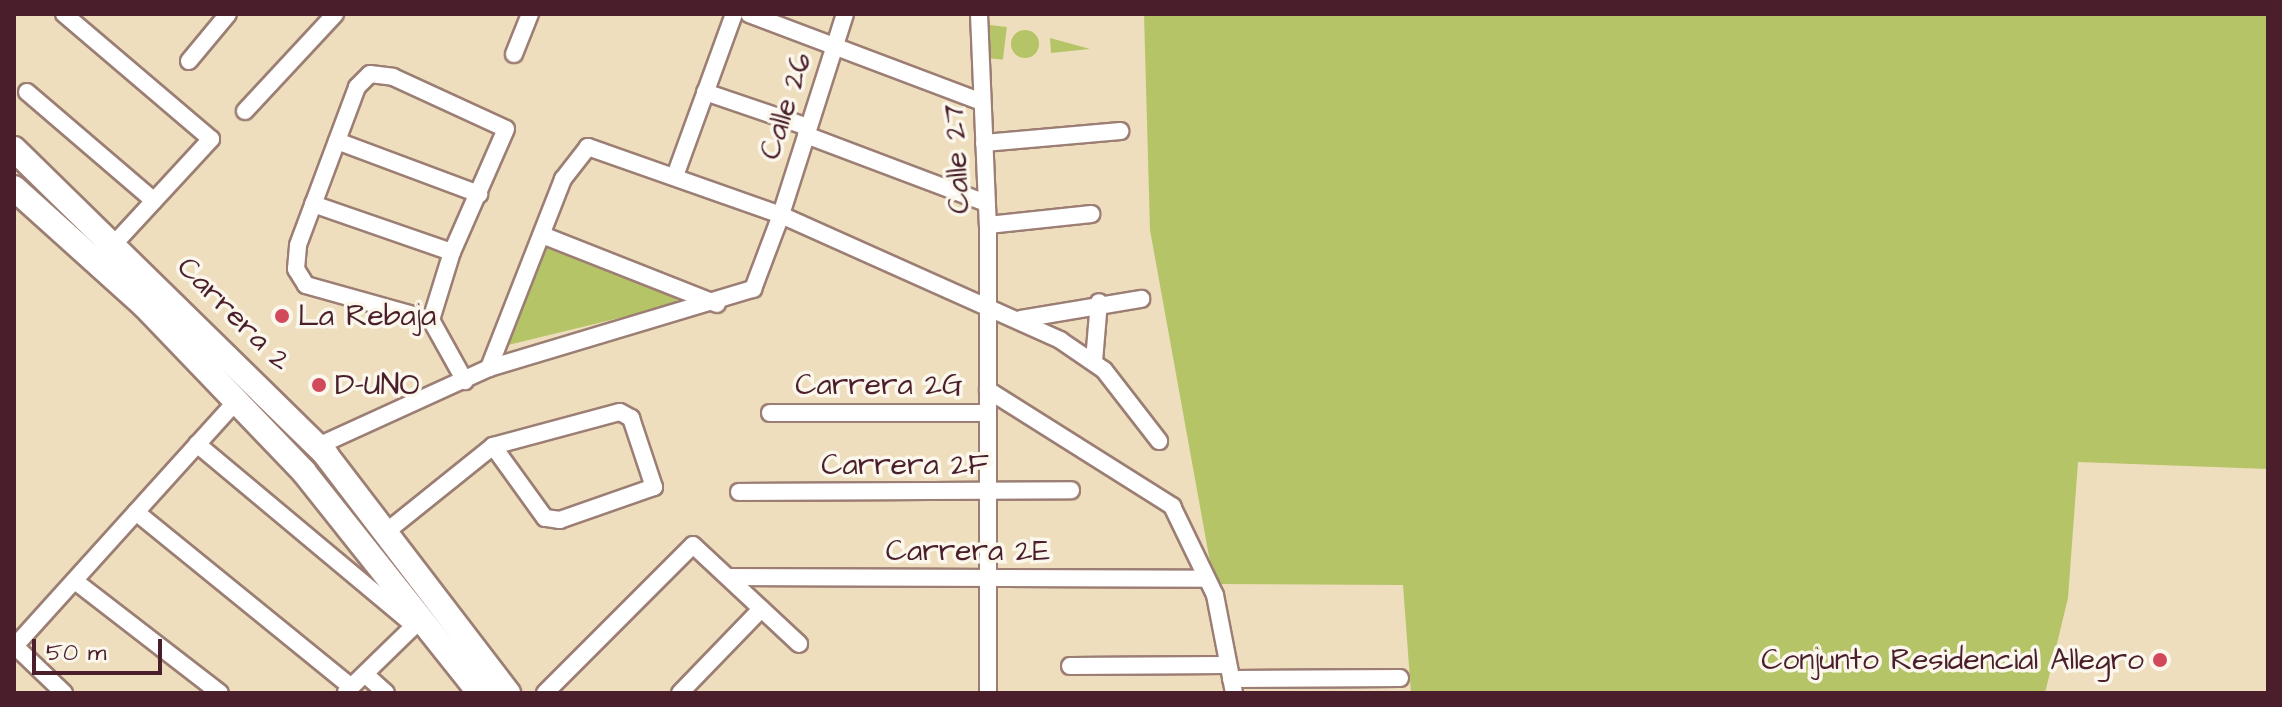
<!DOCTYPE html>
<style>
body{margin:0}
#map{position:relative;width:2282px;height:707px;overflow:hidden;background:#eedebd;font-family:"Architects Daughter",sans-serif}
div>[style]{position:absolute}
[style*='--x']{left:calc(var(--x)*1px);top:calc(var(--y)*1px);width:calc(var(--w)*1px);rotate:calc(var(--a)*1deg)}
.green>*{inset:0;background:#b4c467;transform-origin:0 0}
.round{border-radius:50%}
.roads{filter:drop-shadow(2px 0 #9c7e74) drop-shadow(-2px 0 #9c7e74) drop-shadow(0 2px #9c7e74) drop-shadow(0 -2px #9c7e74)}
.minor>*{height:16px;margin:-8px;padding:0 8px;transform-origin:8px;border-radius:8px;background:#fff}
.secondary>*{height:24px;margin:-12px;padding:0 12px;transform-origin:12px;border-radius:12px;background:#fff}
.dots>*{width:22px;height:22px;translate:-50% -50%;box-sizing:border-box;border:4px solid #fbf7ec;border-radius:50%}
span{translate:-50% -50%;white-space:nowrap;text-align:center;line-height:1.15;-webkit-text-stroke:7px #fbf7ec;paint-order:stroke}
.street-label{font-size:30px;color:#4a1f2b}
.poi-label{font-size:30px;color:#4a1f2b}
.left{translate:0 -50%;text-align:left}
.right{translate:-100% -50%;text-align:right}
.frame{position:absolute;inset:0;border:16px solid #4a1f2b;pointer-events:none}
.scale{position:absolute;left:32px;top:639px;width:130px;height:36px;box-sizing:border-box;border:4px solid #4a1f2b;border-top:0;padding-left:10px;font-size:24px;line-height:28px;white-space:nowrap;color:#4a1f2b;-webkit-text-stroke:6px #fbf7ec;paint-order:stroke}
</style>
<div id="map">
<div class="green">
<div style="clip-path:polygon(1144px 14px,2268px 14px,2268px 469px,2078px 462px,2068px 598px,2045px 693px,1411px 693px,1403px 585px,1214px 584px,1150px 230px)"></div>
<div style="left:990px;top:25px;width:17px;height:33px;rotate:7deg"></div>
<div class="round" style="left:1011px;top:30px;width:28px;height:28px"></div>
<div style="clip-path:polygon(1050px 38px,1090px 49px,1051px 53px)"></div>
<div style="clip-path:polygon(543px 244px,677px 295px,677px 304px,508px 345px)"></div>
</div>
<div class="roads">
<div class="minor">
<div style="--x:64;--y:14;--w:193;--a:40.4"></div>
<div style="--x:211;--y:139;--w:140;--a:132.7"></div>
<div style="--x:749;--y:14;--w:249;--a:20.7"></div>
<div style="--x:845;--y:14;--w:211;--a:107.7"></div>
<div style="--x:781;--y:215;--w:306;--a:24.1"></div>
<div style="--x:1060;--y:340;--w:53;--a:34.3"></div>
<div style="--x:1104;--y:370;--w:90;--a:52.2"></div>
<div style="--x:979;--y:14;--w:211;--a:87.6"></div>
<div style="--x:988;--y:225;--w:468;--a:90"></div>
<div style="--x:514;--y:54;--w:43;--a:-68.2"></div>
<div style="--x:189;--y:61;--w:61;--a:-50.3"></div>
<div style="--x:27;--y:92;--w:167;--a:40.6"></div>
<div style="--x:705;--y:92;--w:109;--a:18.8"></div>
<div style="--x:245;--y:111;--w:132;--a:-47.1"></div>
<div style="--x:806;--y:135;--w:192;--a:20.7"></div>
<div style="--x:337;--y:141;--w:152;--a:20.5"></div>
<div style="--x:984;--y:143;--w:137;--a:-5"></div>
<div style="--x:675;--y:176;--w:172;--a:-70"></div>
<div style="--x:313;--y:204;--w:147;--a:19.1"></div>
<div style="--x:988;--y:225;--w:104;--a:-6.1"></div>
<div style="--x:542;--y:235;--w:188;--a:21.5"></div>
<div style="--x:1021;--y:319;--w:122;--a:-9.5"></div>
<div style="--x:431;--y:320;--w:130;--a:-164.4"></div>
<div style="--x:306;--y:285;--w:19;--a:-122"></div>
<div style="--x:296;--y:269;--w:24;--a:-85"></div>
<div style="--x:298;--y:245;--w:169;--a:-69.5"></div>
<div style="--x:357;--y:87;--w:18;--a:-45"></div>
<div style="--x:370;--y:74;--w:23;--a:7"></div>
<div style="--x:393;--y:77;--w:124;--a:24.7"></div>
<div style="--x:506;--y:129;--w:134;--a:113.7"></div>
<div style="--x:452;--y:252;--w:71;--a:107.2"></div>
<div style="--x:431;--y:320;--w:70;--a:60.9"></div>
<div style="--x:1094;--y:361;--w:59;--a:-85.2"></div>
<div style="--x:988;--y:390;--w:218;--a:32.2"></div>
<div style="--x:1172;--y:506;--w:99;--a:64.2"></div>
<div style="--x:1215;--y:595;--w:100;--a:79"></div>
<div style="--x:770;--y:413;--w:218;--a:0"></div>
<div style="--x:197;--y:444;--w:284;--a:39.9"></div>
<div style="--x:318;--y:446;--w:188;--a:-24.5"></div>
<div style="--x:489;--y:368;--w:276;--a:-16.7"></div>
<div style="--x:753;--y:289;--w:79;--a:-69.3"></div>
<div style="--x:781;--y:215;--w:205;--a:-160.6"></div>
<div style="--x:588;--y:147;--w:41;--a:128"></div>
<div style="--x:563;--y:179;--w:203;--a:111.4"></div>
<div style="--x:739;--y:492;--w:332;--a:-0.3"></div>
<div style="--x:136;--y:512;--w:277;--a:39.1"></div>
<div style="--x:386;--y:532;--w:137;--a:-38.8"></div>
<div style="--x:493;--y:446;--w:131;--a:-15"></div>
<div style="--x:620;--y:412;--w:13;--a:29"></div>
<div style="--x:631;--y:418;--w:73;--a:71.6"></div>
<div style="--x:654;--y:487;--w:100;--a:160.7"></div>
<div style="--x:560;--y:520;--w:15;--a:-172"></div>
<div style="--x:545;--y:518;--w:89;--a:-125.8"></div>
<div style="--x:730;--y:577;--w:476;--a:0.2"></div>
<div style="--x:75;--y:581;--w:183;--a:37.7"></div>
<div style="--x:1070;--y:666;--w:157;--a:-0.4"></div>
<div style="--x:366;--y:675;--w:27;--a:42"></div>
<div style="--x:1231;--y:679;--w:169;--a:-0.3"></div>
<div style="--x:346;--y:692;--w:105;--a:-44.2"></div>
<div style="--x:64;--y:693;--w:68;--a:-136.2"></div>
<div style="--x:15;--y:646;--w:331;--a:-47.9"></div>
<div style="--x:545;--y:693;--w:209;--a:-45"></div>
<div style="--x:693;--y:545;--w:145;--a:43"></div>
<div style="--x:680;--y:693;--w:117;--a:-46"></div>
</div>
<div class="secondary">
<div style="--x:14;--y:149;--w:437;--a:44.4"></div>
<div style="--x:326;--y:455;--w:300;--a:52.6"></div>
<div style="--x:14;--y:188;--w:176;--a:42"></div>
<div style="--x:145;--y:306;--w:230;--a:46.2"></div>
<div style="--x:304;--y:472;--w:283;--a:51.5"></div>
</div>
</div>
<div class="dots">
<div style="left:282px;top:316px;background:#d1495b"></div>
<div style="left:319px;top:385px;background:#d1495b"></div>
<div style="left:2160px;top:660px;background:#d1495b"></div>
</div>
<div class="street-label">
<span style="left:786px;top:106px;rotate:-72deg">Calle 26</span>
<span style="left:957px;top:159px;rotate:-93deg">Calle 27</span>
<span style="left:234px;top:314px;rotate:45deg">Carrera 2</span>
<span style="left:879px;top:385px">Carrera 2G</span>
<span style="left:905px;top:465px">Carrera 2F</span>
<span style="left:968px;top:551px">Carrera 2E</span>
</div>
<div class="poi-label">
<span class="left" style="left:298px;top:316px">La Rebaja</span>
<span class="left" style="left:335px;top:385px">D-UNO</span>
<span class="right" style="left:2144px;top:660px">Conjunto Residencial Allegro</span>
</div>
<div class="frame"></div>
<div class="scale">50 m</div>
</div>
